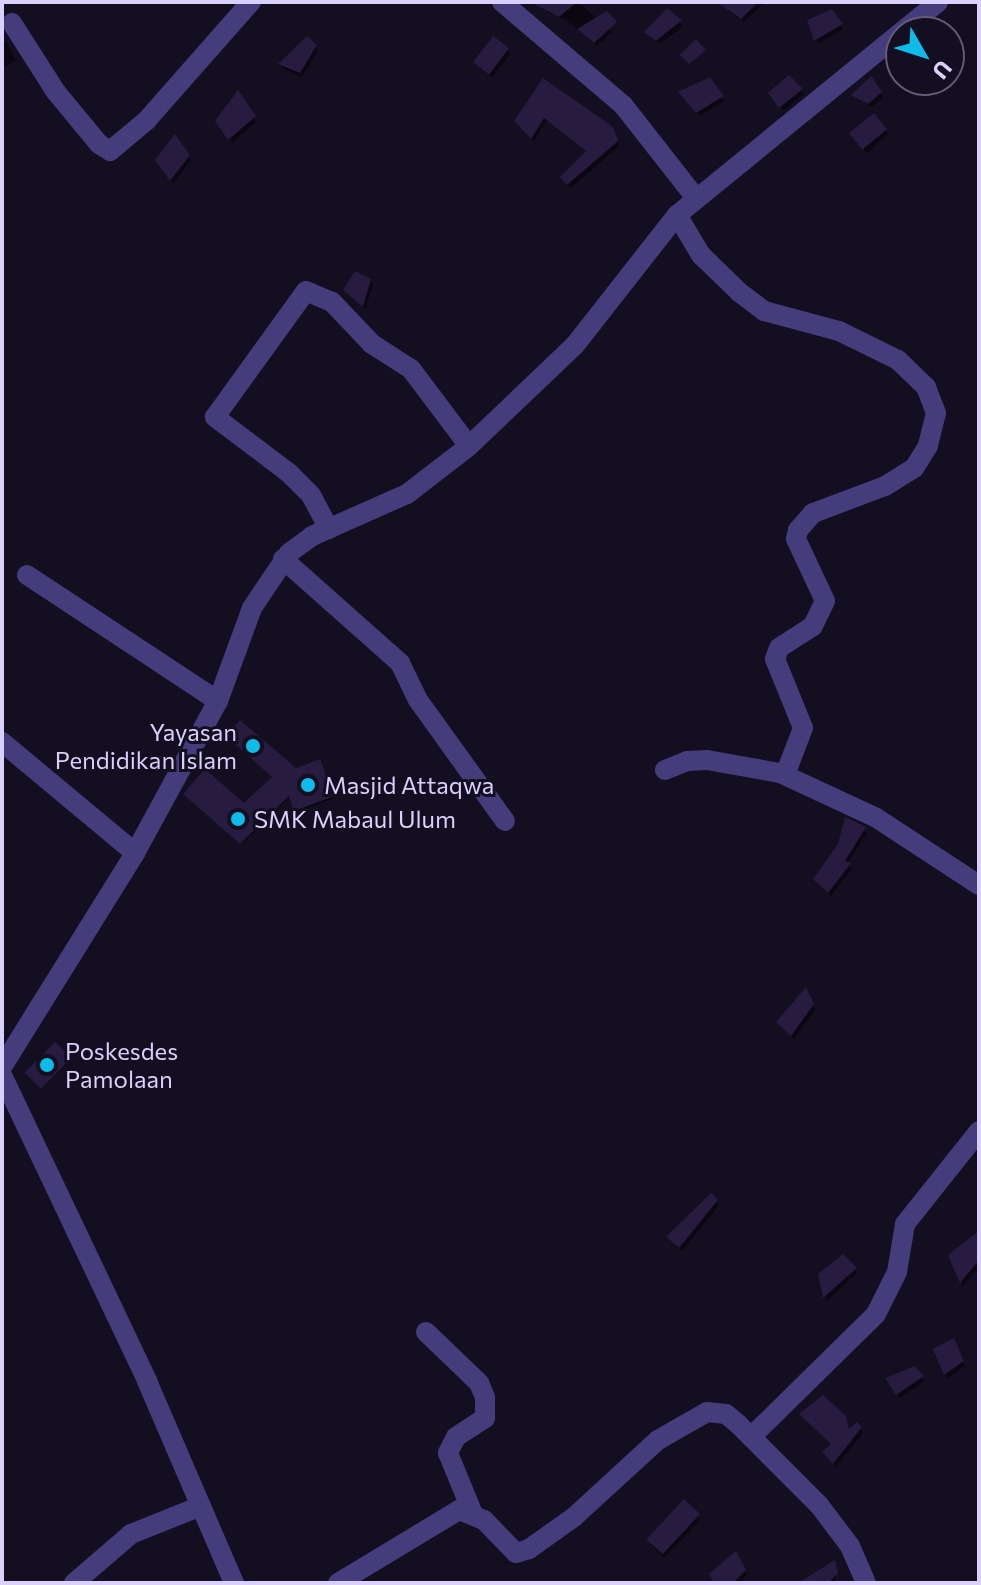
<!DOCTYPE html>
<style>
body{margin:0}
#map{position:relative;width:981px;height:1585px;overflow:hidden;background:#130e20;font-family:Commissioner,sans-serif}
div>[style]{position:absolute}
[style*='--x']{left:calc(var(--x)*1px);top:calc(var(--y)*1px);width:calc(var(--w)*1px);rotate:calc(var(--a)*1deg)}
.shadow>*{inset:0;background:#0007;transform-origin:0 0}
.building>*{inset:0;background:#271c3f;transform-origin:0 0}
.minor>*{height:20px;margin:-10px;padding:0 10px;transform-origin:10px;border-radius:10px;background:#453c7c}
.dots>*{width:22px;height:22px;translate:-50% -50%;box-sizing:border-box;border:4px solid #130e20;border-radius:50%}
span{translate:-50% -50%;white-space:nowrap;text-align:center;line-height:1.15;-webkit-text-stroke:6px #130e20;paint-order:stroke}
.poi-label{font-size:24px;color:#dad0fc}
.right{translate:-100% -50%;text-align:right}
.left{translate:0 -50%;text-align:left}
.frame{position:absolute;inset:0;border:4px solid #dad0fc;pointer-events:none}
.north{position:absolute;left:885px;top:16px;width:80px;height:80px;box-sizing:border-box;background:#130e20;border:2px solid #635c78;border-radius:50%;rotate:129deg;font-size:22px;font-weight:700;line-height:32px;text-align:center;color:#dad0fc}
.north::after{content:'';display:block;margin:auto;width:28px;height:36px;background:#0fbce9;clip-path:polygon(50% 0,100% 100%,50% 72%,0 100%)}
</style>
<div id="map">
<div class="shadow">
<div style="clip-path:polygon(549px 2px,578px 2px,612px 32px,597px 46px,565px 19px,546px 12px)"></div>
<div style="clip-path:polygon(732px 2px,762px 2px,763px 4px,744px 22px,730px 12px)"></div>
<div style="clip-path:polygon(667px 11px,683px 26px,660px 44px,647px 33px)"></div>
<div style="clip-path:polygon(831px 12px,843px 29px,818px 44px,810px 21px)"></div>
<div style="clip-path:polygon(6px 41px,16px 61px,2px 68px,2px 44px)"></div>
<div style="clip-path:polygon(316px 46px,318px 50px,302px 77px,283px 68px,281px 64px)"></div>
<div style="clip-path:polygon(507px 49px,510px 54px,492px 77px,475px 62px)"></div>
<div style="clip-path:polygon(709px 79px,724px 101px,700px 116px,683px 97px)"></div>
<div style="clip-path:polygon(871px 79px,883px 98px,871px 107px,854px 95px)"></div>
<div style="clip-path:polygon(543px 81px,614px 134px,619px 146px,571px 188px,564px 182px,587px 152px,547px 120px,534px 141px,519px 125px)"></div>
<div style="clip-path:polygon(801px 90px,804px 94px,783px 111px,773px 98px)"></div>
<div style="clip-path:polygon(238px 93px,256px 122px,232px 143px,218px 121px)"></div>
<div style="clip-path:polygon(886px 130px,888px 134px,867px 153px,855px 139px)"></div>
<div style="clip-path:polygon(188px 156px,191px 160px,173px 184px,158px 160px)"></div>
<div style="clip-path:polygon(370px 280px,373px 285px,365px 309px,348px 294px)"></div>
<div style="clip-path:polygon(319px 762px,334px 798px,297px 812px,291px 796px,242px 844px,187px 796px,244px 806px,295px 771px)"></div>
<div style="clip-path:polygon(846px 820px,867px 833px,847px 864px,852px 869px,831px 896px,815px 879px,839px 844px)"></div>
<div style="clip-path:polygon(806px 991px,815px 1010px,794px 1039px,781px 1026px)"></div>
<div style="left:55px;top:1045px;width:22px;height:39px;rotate:47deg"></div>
<div style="clip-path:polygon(716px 1201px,719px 1205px,682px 1251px,671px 1242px,668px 1238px)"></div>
<div style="clip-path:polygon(979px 1233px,979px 1267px,963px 1286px,951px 1256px)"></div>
<div style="clip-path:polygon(855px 1269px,857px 1273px,827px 1301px,821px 1275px)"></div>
<div style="clip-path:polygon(953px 1341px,965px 1366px,948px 1378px,935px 1350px)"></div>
<div style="clip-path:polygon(915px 1368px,925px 1381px,900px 1398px,888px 1379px)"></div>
<div style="clip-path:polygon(801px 1415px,845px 1417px,850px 1431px,861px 1429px,863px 1433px,836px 1466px,827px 1457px,833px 1446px)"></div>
<div style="clip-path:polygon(698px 1515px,700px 1520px,664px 1558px,650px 1544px)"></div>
<div style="clip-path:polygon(735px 1554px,747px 1575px,739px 1583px,717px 1583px)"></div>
<div style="clip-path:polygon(836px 1566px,835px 1583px,809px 1583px)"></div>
</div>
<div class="building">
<div style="clip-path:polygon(531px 2px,577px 2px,559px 17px)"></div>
<div style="clip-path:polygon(717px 2px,758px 2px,741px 19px)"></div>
<div style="clip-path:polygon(667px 8px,682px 20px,656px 41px,644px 32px)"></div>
<div style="clip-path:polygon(832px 9px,843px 24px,814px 41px,807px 20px)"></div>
<div style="clip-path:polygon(607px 11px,617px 22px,594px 43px,577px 29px)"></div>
<div style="clip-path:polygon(307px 36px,317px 45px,300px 73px,278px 64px)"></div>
<div style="left:493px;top:36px;width:20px;height:33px;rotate:37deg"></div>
<div style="clip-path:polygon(696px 39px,706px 50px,689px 64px,680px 55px)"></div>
<div style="clip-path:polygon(789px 75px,803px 89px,779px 108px,768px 93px)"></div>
<div style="clip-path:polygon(871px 76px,882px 92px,868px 104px,851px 95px)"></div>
<div style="clip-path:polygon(710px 77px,724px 96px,696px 113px,678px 92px)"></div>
<div style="clip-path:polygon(543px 78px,613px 127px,618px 141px,567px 185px,560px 177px,586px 151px,544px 118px,531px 139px,514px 121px)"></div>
<div style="clip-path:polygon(238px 90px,256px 116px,228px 140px,215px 121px)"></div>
<div style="left:874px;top:113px;width:21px;height:32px;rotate:51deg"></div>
<div style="clip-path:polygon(175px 134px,190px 155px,170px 181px,155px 160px)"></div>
<div style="clip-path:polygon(355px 271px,371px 279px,363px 307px,343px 290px)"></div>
<div style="clip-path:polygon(240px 720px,296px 768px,320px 759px,334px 796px,294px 811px,289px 796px,240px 844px,183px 794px,205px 769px,244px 803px,272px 777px,226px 736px)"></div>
<div style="clip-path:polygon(845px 817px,866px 827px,845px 861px,851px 863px,828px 893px,813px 879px,838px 844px)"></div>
<div style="clip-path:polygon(806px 987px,814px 1004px,791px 1036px,776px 1022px)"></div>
<div style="left:55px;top:1042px;width:23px;height:43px;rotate:45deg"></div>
<div style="clip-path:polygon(711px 1193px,718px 1200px,679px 1248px,666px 1237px)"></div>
<div style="clip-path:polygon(979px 1231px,979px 1260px,960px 1283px,948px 1255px)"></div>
<div style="clip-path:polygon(843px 1254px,857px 1268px,823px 1298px,818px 1274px)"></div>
<div style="clip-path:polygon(954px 1338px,964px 1361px,944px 1375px,933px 1349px)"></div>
<div style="clip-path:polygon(915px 1366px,924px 1376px,896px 1395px,885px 1378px)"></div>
<div style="clip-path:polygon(823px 1395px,846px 1416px,849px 1429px,857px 1422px,862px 1427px,833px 1464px,822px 1452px,831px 1444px,799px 1414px)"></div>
<div style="left:684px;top:1499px;width:22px;height:55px;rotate:43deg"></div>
<div style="clip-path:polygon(736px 1551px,746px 1570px,733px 1583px,714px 1583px,709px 1574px)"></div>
<div style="clip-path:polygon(835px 1560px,838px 1573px,829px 1583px,798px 1583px)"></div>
</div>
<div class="minor">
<div style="--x:502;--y:2;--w:159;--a:40.4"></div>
<div style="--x:623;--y:105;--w:118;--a:51.9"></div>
<div style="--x:12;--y:23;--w:82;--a:57.5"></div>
<div style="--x:56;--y:92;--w:67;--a:50.4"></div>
<div style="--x:99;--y:144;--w:13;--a:32"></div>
<div style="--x:110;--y:151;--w:47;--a:-39.8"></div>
<div style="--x:146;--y:121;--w:159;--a:-48.6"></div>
<div style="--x:677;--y:215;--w:47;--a:59"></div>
<div style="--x:701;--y:255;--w:53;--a:44.2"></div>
<div style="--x:739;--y:292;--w:31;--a:37"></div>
<div style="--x:764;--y:311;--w:78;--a:14.9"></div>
<div style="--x:839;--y:331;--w:66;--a:26.2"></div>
<div style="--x:898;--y:360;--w:39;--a:44"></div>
<div style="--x:926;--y:387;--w:28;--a:69"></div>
<div style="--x:936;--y:413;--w:34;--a:104"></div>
<div style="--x:928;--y:446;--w:26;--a:122"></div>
<div style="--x:914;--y:468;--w:34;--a:148"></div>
<div style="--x:885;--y:486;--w:77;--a:159.4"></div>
<div style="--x:813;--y:513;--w:23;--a:131"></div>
<div style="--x:798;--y:530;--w:9;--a:103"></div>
<div style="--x:796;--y:539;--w:68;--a:64.9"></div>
<div style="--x:825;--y:601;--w:28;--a:116"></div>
<div style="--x:813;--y:626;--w:40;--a:147.1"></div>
<div style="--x:779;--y:648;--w:12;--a:110"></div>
<div style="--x:775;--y:659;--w:74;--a:67.9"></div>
<div style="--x:803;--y:728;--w:50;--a:111"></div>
<div style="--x:329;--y:529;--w:38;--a:-118"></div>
<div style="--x:311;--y:495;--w:31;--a:-135"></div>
<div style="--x:289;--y:473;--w:93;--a:-142.9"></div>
<div style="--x:215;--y:417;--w:155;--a:-54.2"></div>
<div style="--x:306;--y:291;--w:28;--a:23"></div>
<div style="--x:332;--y:302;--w:58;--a:46.4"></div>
<div style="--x:372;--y:344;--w:46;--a:32.7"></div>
<div style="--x:411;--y:369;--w:96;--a:53"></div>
<div style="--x:283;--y:559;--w:157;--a:41.6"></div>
<div style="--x:400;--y:663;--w:41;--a:64.1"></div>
<div style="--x:418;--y:700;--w:149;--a:54.3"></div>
<div style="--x:27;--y:575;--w:229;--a:33.4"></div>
<div style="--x:2;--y:742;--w:173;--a:39.8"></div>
<div style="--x:665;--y:770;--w:24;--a:-22"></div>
<div style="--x:687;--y:761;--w:20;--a:-3"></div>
<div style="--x:707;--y:760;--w:74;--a:10.1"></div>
<div style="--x:780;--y:773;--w:105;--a:24.9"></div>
<div style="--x:875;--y:817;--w:124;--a:33.2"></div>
<div style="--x:2;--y:1067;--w:252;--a:-58.1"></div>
<div style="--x:135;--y:853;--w:173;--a:-61.4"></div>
<div style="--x:218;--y:701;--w:99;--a:-69.9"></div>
<div style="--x:252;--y:608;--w:66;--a:-56.1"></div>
<div style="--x:289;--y:553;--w:29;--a:-36"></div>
<div style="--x:312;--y:536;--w:104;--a:-23.9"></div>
<div style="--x:407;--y:494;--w:78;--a:-37.7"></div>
<div style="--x:469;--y:446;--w:146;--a:-43.6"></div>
<div style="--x:575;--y:345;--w:165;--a:-51.9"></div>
<div style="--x:677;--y:215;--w:337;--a:-39.2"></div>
<div style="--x:2;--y:1075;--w:339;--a:64.6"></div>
<div style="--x:147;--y:1381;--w:220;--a:66.7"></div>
<div style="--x:426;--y:1332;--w:74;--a:43.9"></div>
<div style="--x:479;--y:1383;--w:15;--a:67"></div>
<div style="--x:485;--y:1397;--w:21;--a:90"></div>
<div style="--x:485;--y:1418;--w:35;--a:147"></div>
<div style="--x:456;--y:1437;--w:18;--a:117"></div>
<div style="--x:448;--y:1453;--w:66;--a:67.7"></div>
<div style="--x:751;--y:1437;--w:175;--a:-44.5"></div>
<div style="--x:876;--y:1314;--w:47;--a:-63.4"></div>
<div style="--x:897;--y:1272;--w:49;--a:-80.5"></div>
<div style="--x:905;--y:1224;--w:119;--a:-51.5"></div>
<div style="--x:74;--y:1583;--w:75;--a:-40.7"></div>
<div style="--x:131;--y:1534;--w:75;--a:-21.8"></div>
<div style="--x:338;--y:1583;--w:141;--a:-31.1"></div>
<div style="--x:459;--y:1510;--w:27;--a:22"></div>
<div style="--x:484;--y:1520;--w:46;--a:45.9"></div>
<div style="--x:516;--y:1553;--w:14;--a:-17"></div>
<div style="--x:529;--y:1549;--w:55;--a:-35.4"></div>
<div style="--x:574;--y:1517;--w:114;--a:-42.5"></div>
<div style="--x:658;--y:1440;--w:56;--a:-29.7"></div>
<div style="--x:707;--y:1412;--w:19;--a:6"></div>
<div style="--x:726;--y:1414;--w:16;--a:40"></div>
<div style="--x:738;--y:1424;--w:115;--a:45"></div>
<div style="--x:819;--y:1505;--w:51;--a:52.9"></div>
<div style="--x:850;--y:1546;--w:40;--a:66.6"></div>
</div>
<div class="dots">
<div style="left:253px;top:746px;background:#0fbce9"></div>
<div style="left:308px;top:785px;background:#0fbce9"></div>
<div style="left:238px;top:819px;background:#0fbce9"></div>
<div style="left:47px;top:1065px;background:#0fbce9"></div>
</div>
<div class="poi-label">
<span class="right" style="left:237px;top:746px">Yayasan<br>Pendidikan Islam</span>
<span class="left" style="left:324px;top:785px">Masjid Attaqwa</span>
<span class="left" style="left:254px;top:819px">SMK Mabaul Ulum</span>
<span class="left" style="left:65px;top:1065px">Poskesdes<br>Pamolaan</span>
</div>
<div class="frame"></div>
<div class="north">U</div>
</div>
